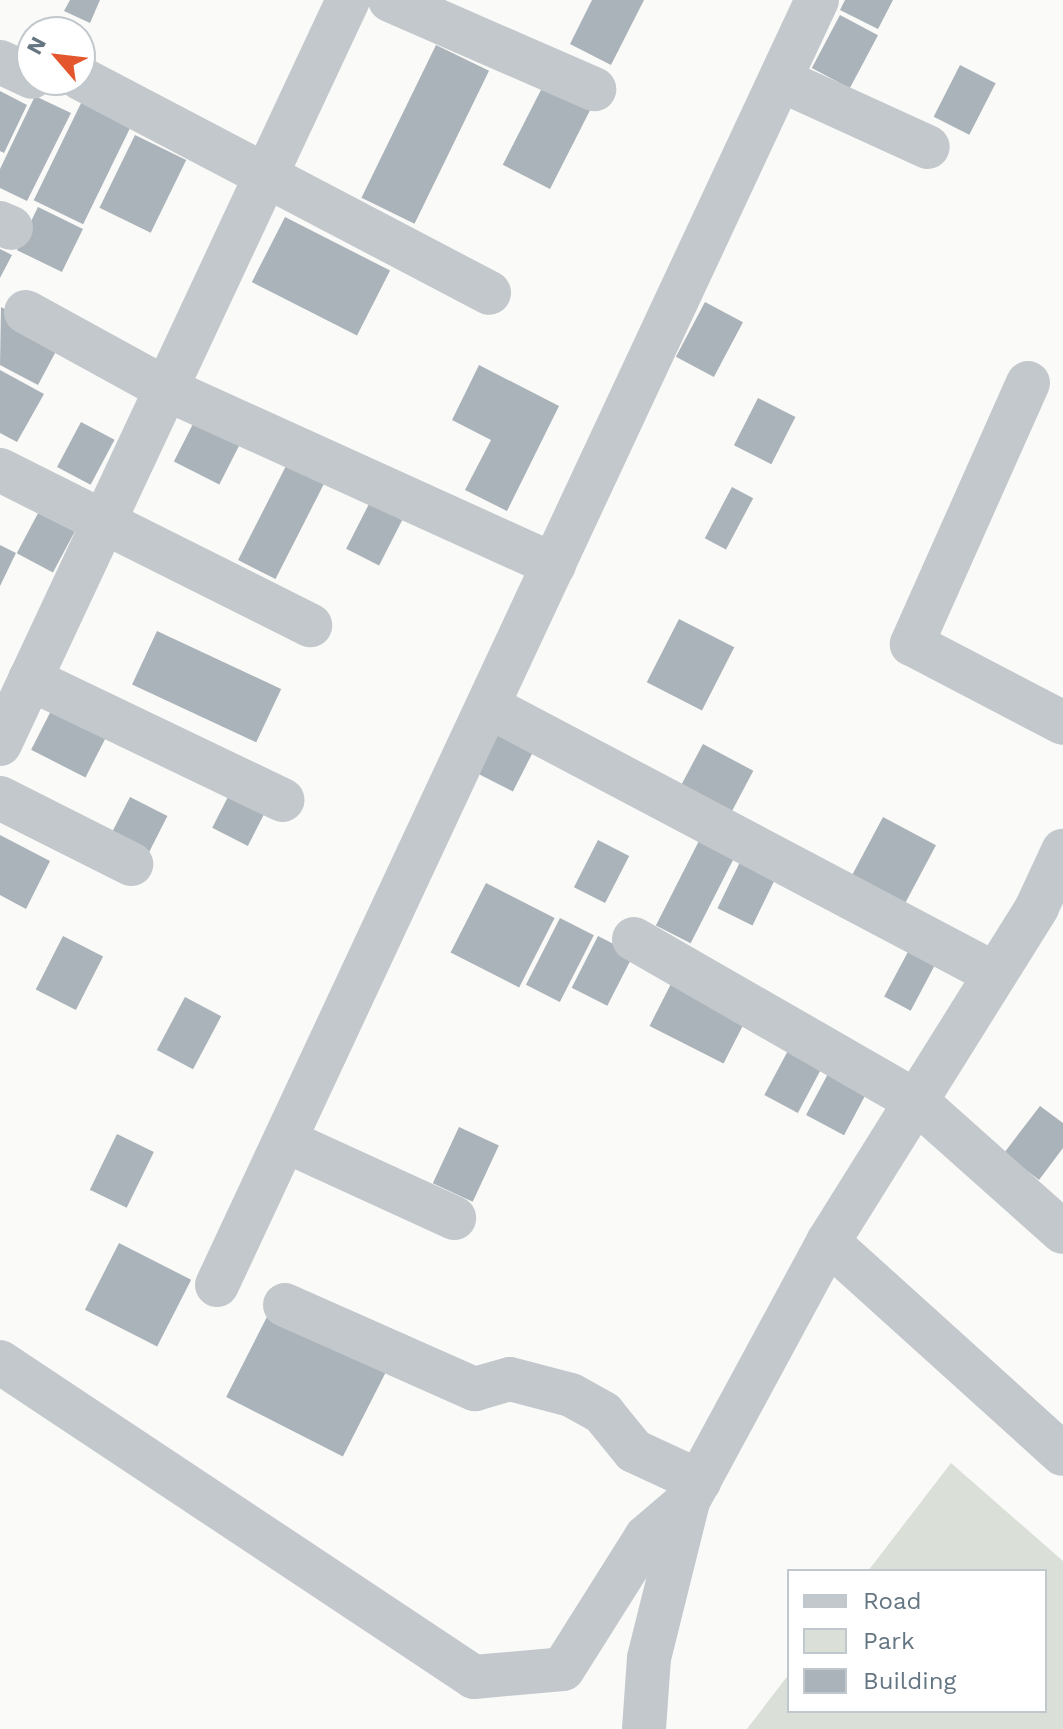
<!DOCTYPE html>
<style>
body{margin:0}
#map{position:relative;width:1063px;height:1729px;overflow:hidden;background:#fafaf8;font-family:"Work Sans",sans-serif}
div>[style]{position:absolute}
[style*='--x']{left:calc(var(--x)*1px);top:calc(var(--y)*1px);width:calc(var(--w)*1px);rotate:calc(var(--a)*1deg)}
.green>*{inset:0;background:#dadfd7}
.building>*{inset:0;background:#aab3b9;transform-origin:0 0}
.minor>*{height:44px;margin:-22px;padding:0 22px;transform-origin:22px;border-radius:22px;background:#c3c8cc}
span{translate:-50% -50%;white-space:nowrap;text-align:center;line-height:1.15;-webkit-text-stroke:8px #fff;paint-order:stroke}
.legend{position:absolute;left:787px;top:1569px;width:260px;height:144px;box-sizing:border-box;background:#fff;border:2px solid #c1c8cd;margin:0;padding:10px 14px;list-style:none;font-size:24px;color:#657683}
.legend li{display:flex;align-items:center;gap:16px;height:40px}
.legend b{width:40px;border:2px solid #c1c8cd}
.north{position:absolute;left:16px;top:16px;width:80px;height:80px;box-sizing:border-box;background:#fff;border:2px solid #c1c8cd;border-radius:50%;rotate:298deg;font-size:22px;font-weight:700;line-height:32px;text-align:center;color:#657683}
.north::after{content:'';display:block;margin:auto;width:28px;height:36px;background:#e4572e;clip-path:polygon(50% 0,100% 100%,50% 72%,0 100%)}
</style>
<div id="map">
<div class="green">
<div style="clip-path:polygon(951px 1463px,1063px 1561px,1063px 1729px,747px 1729px,789px 1674px,789px 1711px,1045px 1711px,1045px 1571px,868px 1571px)"></div>
</div>
<div class="building">
<div style="clip-path:polygon(70px 0,100px 0,90px 23px,64px 11px)"></div>
<div style="clip-path:polygon(592px 0,644px 0,611px 65px,570px 44px)"></div>
<div style="clip-path:polygon(845px 0,893px 0,878px 29px,840px 10px)"></div>
<div style="left:840px;top:15px;width:43px;height:60px;rotate:28deg"></div>
<div style="left:436px;top:45px;width:59px;height:170px;rotate:26deg"></div>
<div style="left:960px;top:65px;width:40px;height:58px;rotate:27deg"></div>
<div style="left:545px;top:82px;width:53px;height:93px;rotate:27deg"></div>
<div style="clip-path:polygon(0 91px,27px 105px,4px 153px,0 151px)"></div>
<div style="left:85px;top:95px;width:55px;height:117px;rotate:26deg"></div>
<div style="clip-path:polygon(35px 96px,71px 113px,27px 201px,0 188px,0 169px)"></div>
<div style="left:135px;top:135px;width:57px;height:81px;rotate:26deg"></div>
<div style="left:38px;top:207px;width:50px;height:48px;rotate:26deg"></div>
<div style="left:285px;top:217px;width:118px;height:73px;rotate:27deg"></div>
<div style="clip-path:polygon(0 249px,12px 255px,0 278px)"></div>
<div style="left:705px;top:302px;width:43px;height:62px;rotate:28deg"></div>
<div style="clip-path:polygon(1px 307px,62px 340px,38px 385px,0 365px)"></div>
<div style="clip-path:polygon(479px 365px,559px 406px,507px 511px,465px 490px,491px 440px,452px 420px)"></div>
<div style="clip-path:polygon(0 370px,44px 394px,17px 442px,0 433px)"></div>
<div style="left:758px;top:398px;width:42px;height:53px;rotate:27deg"></div>
<div style="left:197px;top:416px;width:51px;height:51px;rotate:27deg"></div>
<div style="left:81px;top:422px;width:38px;height:51px;rotate:28deg"></div>
<div style="left:288px;top:462px;width:42px;height:110px;rotate:27deg"></div>
<div style="left:732px;top:487px;width:24px;height:58px;rotate:28deg"></div>
<div style="left:372px;top:498px;width:37px;height:57px;rotate:27deg"></div>
<div style="left:44px;top:502px;width:41px;height:58px;rotate:28deg"></div>
<div style="clip-path:polygon(0 545px,16px 553px,0 586px)"></div>
<div style="left:679px;top:619px;width:62px;height:71px;rotate:27deg"></div>
<div style="left:157px;top:631px;width:137px;height:59px;rotate:25deg"></div>
<div style="left:57px;top:699px;width:61px;height:57px;rotate:27deg"></div>
<div style="left:504px;top:723px;width:39px;height:57px;rotate:27deg"></div>
<div style="left:703px;top:744px;width:57px;height:48px;rotate:28deg"></div>
<div style="left:234px;top:785px;width:40px;height:48px;rotate:27deg"></div>
<div style="left:130px;top:797px;width:42px;height:53px;rotate:27deg"></div>
<div style="left:883px;top:817px;width:60px;height:68px;rotate:28deg"></div>
<div style="left:704px;top:831px;width:39px;height:106px;rotate:27deg"></div>
<div style="clip-path:polygon(0 835px,50px 861px,26px 909px,0 895px)"></div>
<div style="left:598px;top:840px;width:35px;height:53px;rotate:27deg"></div>
<div style="left:742px;top:858px;width:39px;height:56px;rotate:26deg"></div>
<div style="left:486px;top:883px;width:77px;height:78px;rotate:27deg"></div>
<div style="left:560px;top:918px;width:38px;height:75px;rotate:27deg"></div>
<div style="left:63px;top:936px;width:45px;height:60px;rotate:27deg"></div>
<div style="left:598px;top:936px;width:40px;height:58px;rotate:27deg"></div>
<div style="left:910px;top:948px;width:30px;height:55px;rotate:28deg"></div>
<div style="left:675px;top:976px;width:83px;height:56px;rotate:27deg"></div>
<div style="left:185px;top:997px;width:41px;height:60px;rotate:28deg"></div>
<div style="left:792px;top:1043px;width:38px;height:59px;rotate:28deg"></div>
<div style="left:830px;top:1070px;width:43px;height:51px;rotate:28deg"></div>
<div style="clip-path:polygon(1040px 1106px,1063px 1123px,1063px 1148px,1039px 1180px,1004px 1153px)"></div>
<div style="left:459px;top:1127px;width:44px;height:62px;rotate:25deg"></div>
<div style="left:117px;top:1134px;width:41px;height:62px;rotate:26deg"></div>
<div style="left:119px;top:1243px;width:81px;height:75px;rotate:27deg"></div>
<div style="left:272px;top:1307px;width:131px;height:101px;rotate:27deg"></div>
</div>
<div class="minor">
<div style="--x:390;--y:0;--w:223;--a:23.6"></div>
<div style="--x:0;--y:62;--w:35;--a:25"></div>
<div style="--x:80;--y:78;--w:462;--a:27.7"></div>
<div style="--x:783;--y:81;--w:159;--a:24.5"></div>
<div style="--x:0;--y:223;--w:12;--a:24"></div>
<div style="--x:26;--y:312;--w:160;--a:28.8"></div>
<div style="--x:166;--y:389;--w:426;--a:24.4"></div>
<div style="--x:1028;--y:383;--w:286;--a:114"></div>
<div style="--x:912;--y:644;--w:170;--a:27.6"></div>
<div style="--x:0;--y:470;--w:347;--a:26.6"></div>
<div style="--x:30;--y:679;--w:280;--a:25.6"></div>
<div style="--x:490;--y:707;--w:571;--a:27.87"></div>
<div style="--x:0;--y:744;--w:821;--a:-64.93"></div>
<div style="--x:0;--y:798;--w:147;--a:26.7"></div>
<div style="--x:634;--y:939;--w:327;--a:29.9"></div>
<div style="--x:917;--y:1102;--w:195;--a:41.7"></div>
<div style="--x:286;--y:1141;--w:185;--a:24.6"></div>
<div style="--x:828;--y:1242;--w:316;--a:42.1"></div>
<div style="--x:217;--y:1285;--w:1418;--a:-64.97"></div>
<div style="--x:285;--y:1305;--w:208;--a:23.9"></div>
<div style="--x:475;--y:1389;--w:36;--a:-16"></div>
<div style="--x:510;--y:1379;--w:63;--a:14.7"></div>
<div style="--x:571;--y:1395;--w:37;--a:29"></div>
<div style="--x:603;--y:1413;--w:49;--a:50.8"></div>
<div style="--x:634;--y:1451;--w:72;--a:24.8"></div>
<div style="--x:0;--y:1362;--w:569;--a:33.61"></div>
<div style="--x:474;--y:1677;--w:89;--a:-5.1"></div>
<div style="--x:563;--y:1669;--w:156;--a:-57.8"></div>
<div style="--x:646;--y:1537;--w:55;--a:-40.6"></div>
<div style="--x:644;--y:1729;--w:71;--a:-86"></div>
<div style="--x:649;--y:1658;--w:162;--a:-76"></div>
<div style="--x:688;--y:1501;--w:294;--a:-61.6"></div>
<div style="--x:828;--y:1242;--w:395;--a:-58"></div>
<div style="--x:1037;--y:907;--w:62;--a:-65.1"></div>
</div>
<ul class="legend">
<li><b style="height:10px;background:#c3c8cc"></b>Road</li>
<li><b style="height:22px;background:#dadfd7"></b>Park</li>
<li><b style="height:22px;background:#aab3b9"></b>Building</li>
</ul>
<div class="north">N</div>
</div>
